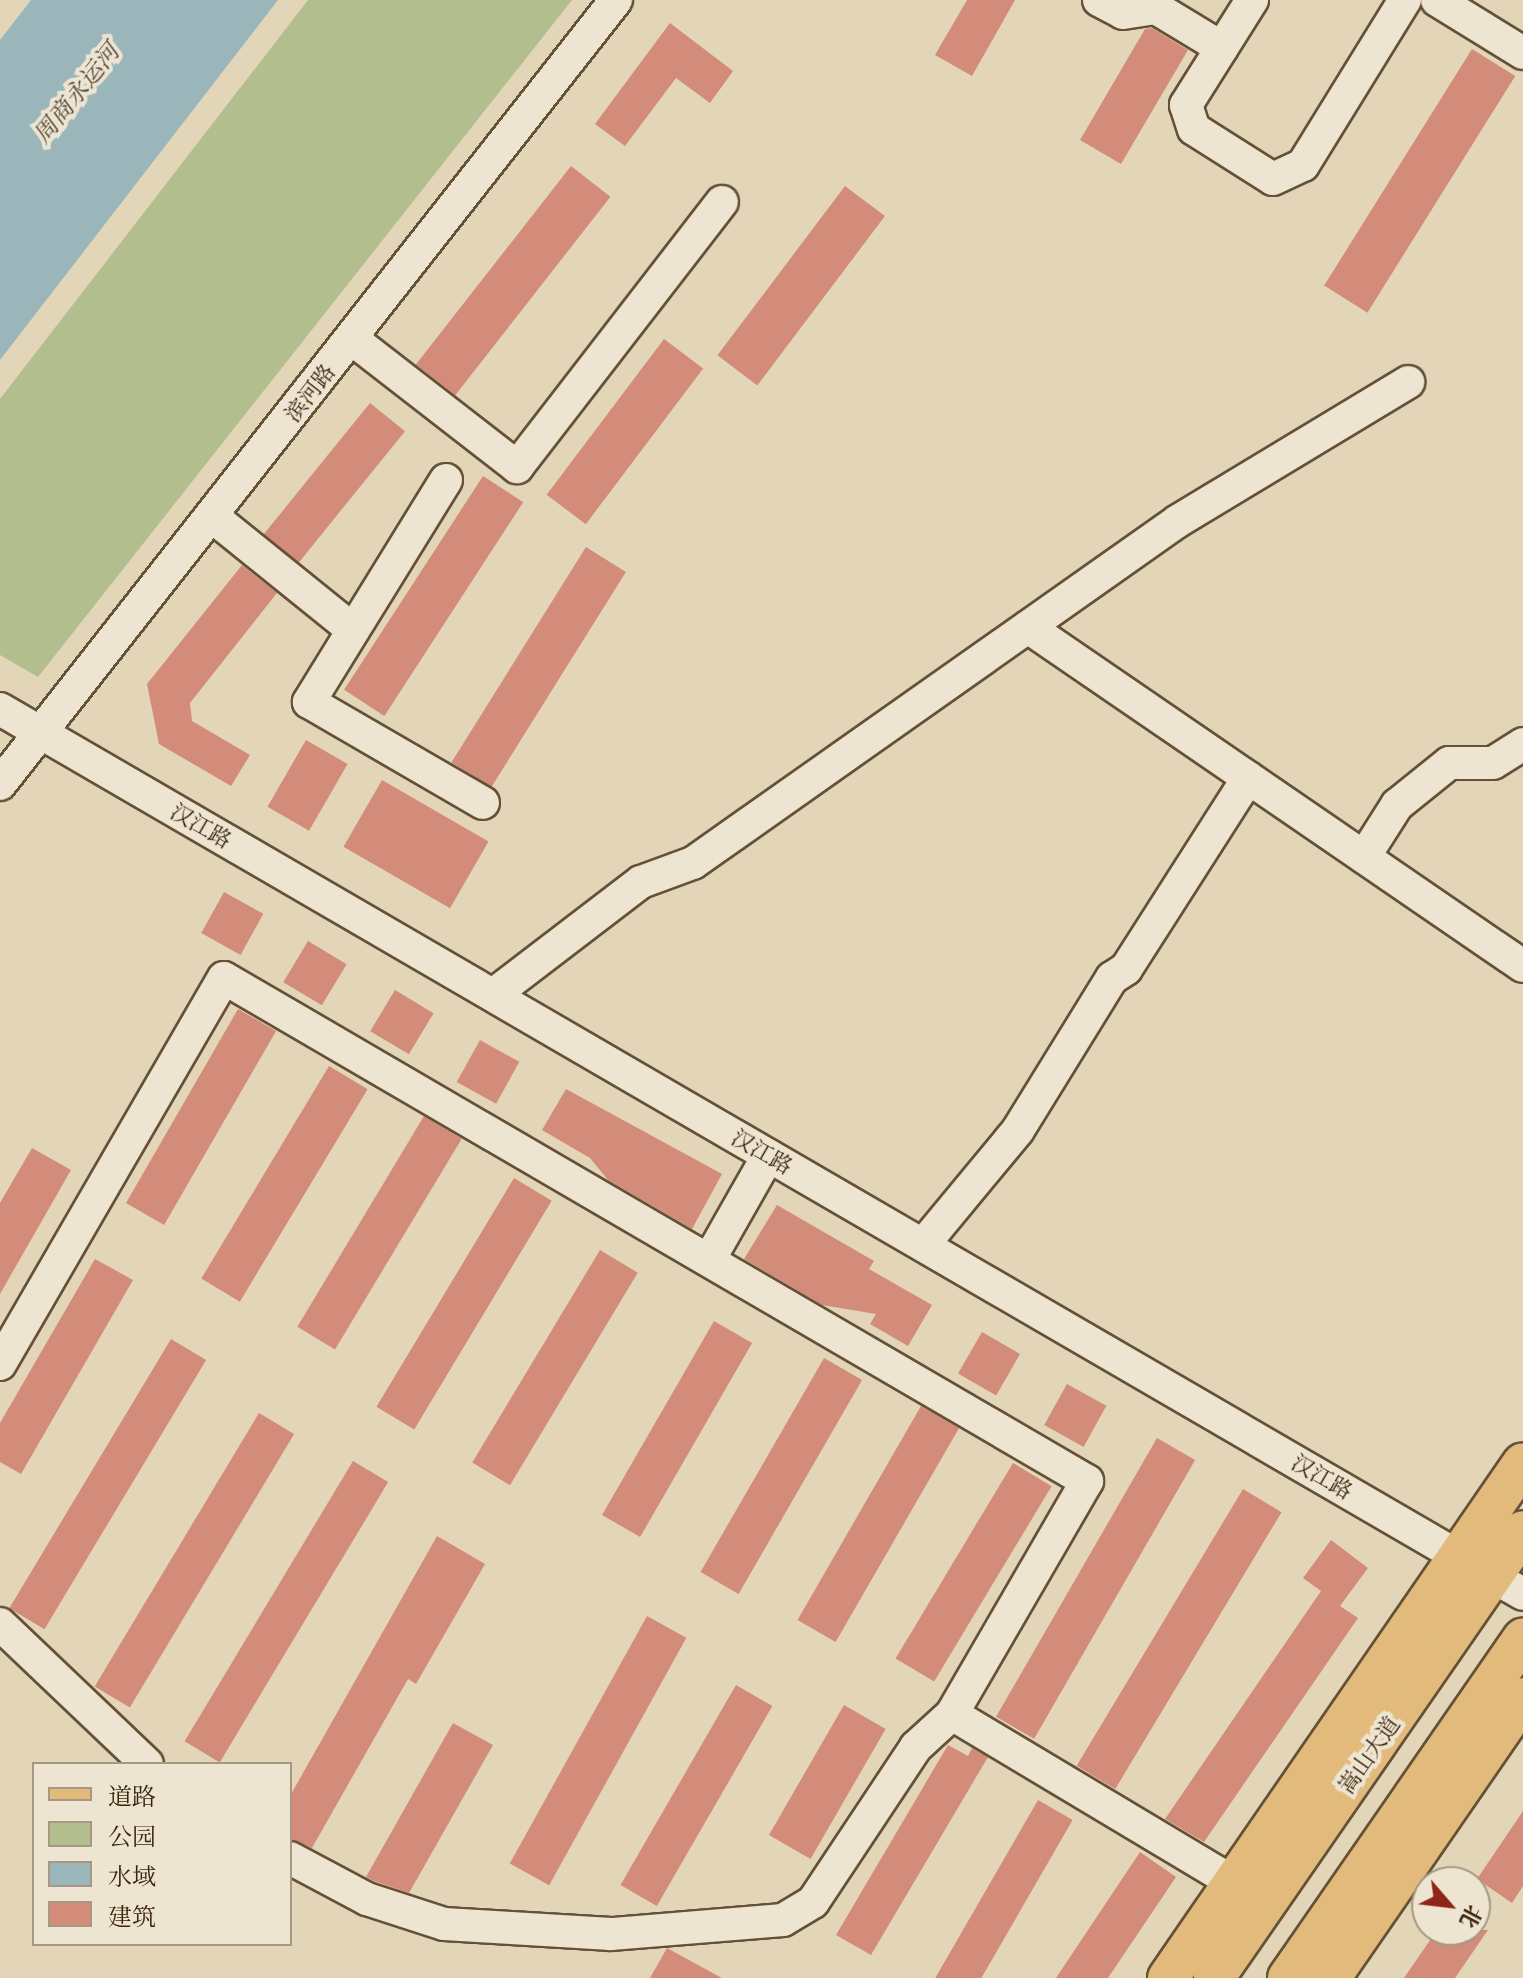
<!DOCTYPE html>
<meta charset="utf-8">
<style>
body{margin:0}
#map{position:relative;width:1523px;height:1978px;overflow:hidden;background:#e3d6b8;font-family:"IM FELL Great Primer","Noto Serif SC",serif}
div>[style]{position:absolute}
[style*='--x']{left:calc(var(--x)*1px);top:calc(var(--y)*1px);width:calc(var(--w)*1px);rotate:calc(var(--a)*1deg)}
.green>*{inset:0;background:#b3be8f}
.water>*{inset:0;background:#9bb6bb}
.building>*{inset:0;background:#d28c79;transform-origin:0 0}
.roads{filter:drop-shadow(2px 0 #655136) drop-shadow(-2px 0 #655136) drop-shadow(0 2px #655136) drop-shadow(0 -2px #655136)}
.minor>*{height:32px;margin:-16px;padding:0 16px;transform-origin:16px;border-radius:16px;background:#ede4d1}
.major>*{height:40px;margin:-20px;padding:0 20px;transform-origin:20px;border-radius:20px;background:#e2bb7c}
span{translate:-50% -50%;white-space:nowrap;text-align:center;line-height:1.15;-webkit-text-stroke:8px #ede4d1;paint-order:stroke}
.street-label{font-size:22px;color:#3b250a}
.water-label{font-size:24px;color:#534936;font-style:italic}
.legend{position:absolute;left:32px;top:1762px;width:260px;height:184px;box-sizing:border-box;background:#ede4d1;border:2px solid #a69881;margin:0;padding:10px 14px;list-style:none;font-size:24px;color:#3b250a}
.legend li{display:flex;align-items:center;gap:16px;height:40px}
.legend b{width:40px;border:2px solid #a69881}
.north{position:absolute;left:1411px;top:1866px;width:80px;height:80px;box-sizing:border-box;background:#ede4d1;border:2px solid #a69881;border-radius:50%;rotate:118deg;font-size:22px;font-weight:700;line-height:32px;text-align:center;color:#3b250a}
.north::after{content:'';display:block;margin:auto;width:28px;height:36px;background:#8f2418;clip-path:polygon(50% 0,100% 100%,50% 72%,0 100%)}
</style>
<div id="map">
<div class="green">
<div style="clip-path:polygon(308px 0,572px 0,38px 677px,0 655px,0 399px)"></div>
</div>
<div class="water">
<div style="clip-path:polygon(31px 0,278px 0,0 360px,0 40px)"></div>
</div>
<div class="building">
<div style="clip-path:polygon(967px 0,1015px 0,972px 76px,935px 55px)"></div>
<div style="clip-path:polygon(670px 23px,733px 71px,710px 103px,676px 78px,625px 146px,595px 124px)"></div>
<div style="clip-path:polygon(1152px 28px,1188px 50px,1121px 164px,1080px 140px,1145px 29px)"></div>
<div style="left:1472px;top:49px;width:51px;height:279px;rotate:32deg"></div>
<div style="left:571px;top:166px;width:50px;height:252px;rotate:38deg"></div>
<div style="left:845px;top:186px;width:50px;height:212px;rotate:37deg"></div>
<div style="left:664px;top:339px;width:49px;height:195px;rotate:37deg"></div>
<div style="left:370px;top:403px;width:45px;height:169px;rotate:39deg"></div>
<div style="left:483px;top:476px;width:48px;height:255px;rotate:33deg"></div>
<div style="left:586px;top:547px;width:47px;height:254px;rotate:32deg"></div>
<div style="clip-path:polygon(242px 565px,277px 593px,190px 703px,192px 721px,250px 755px,231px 786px,159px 744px,147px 684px)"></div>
<div style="left:306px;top:740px;width:48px;height:77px;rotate:30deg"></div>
<div style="left:382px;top:780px;width:123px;height:77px;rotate:30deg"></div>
<div style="left:224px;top:892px;width:45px;height:47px;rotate:29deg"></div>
<div style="left:308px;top:941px;width:45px;height:48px;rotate:31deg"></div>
<div style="left:395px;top:990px;width:45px;height:48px;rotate:31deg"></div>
<div style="left:238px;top:1009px;width:44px;height:224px;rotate:30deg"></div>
<div style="left:480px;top:1040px;width:45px;height:48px;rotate:29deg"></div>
<div style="left:329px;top:1066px;width:45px;height:248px;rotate:31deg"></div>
<div style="clip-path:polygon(566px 1089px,722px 1174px,692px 1229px,608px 1180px,590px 1158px,542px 1130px)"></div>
<div style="left:424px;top:1116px;width:44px;height:246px;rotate:31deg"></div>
<div style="clip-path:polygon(32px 1148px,71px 1170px,0 1294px,0 1203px)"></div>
<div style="left:514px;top:1178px;width:44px;height:267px;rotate:31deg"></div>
<div style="clip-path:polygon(777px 1205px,874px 1261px,869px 1269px,932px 1305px,908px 1346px,870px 1324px,876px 1314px,822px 1305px,744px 1259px)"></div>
<div style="left:600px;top:1250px;width:44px;height:248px;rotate:31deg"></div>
<div style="clip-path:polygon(95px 1259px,133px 1280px,21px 1474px,0 1462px,0 1423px)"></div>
<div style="left:714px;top:1321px;width:44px;height:224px;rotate:30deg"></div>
<div style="left:982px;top:1332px;width:44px;height:48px;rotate:30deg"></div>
<div style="left:171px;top:1339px;width:41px;height:314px;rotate:31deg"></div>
<div style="left:824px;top:1358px;width:44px;height:247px;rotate:30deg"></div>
<div style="left:1067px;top:1384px;width:45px;height:47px;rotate:29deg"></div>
<div style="left:921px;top:1406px;width:44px;height:247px;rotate:30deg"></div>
<div style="left:259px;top:1413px;width:41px;height:319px;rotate:31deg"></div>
<div style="left:1157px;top:1438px;width:44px;height:322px;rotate:30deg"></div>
<div style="left:353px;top:1461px;width:41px;height:327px;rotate:31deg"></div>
<div style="left:1013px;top:1463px;width:45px;height:228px;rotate:31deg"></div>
<div style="left:1243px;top:1489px;width:45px;height:323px;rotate:31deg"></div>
<div style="clip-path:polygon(437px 1536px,485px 1564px,416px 1684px,408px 1679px,312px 1848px,290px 1839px,290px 1796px)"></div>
<div style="clip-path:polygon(1331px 1540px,1368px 1568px,1340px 1606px,1358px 1618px,1204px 1842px,1165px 1819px,1321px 1591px,1303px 1578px)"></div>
<div style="left:647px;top:1616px;width:45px;height:283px;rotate:29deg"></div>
<div style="left:736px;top:1685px;width:42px;height:231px;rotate:30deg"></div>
<div style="left:844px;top:1705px;width:48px;height:150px;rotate:30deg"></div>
<div style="clip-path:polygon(453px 1723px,493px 1745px,409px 1893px,374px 1881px,366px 1877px)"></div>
<div style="clip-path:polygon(948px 1745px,968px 1756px,972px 1748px,988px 1757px,871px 1955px,836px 1935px)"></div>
<div style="left:1038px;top:1800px;width:40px;height:207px;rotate:30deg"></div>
<div style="clip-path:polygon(1523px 1811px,1523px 1886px,1512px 1903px,1477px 1879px)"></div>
<div style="clip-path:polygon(1140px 1852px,1176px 1877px,1108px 1978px,1056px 1978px)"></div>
<div style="clip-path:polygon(1437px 1930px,1488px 1930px,1455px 1978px,1404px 1978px)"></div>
<div style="clip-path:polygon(667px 1948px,722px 1978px,650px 1978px)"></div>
</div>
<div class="roads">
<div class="minor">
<div style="--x:1099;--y:0;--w:27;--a:28"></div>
<div style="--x:1123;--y:13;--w:33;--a:-9"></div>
<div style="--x:1156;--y:8;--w:77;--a:31.2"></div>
<div style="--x:1252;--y:0;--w:124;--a:122.2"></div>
<div style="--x:1186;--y:105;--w:25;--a:72"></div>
<div style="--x:1194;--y:129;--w:93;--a:32.3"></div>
<div style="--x:1273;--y:179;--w:33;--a:-25"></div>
<div style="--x:1303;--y:165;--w:194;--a:-58.3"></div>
<div style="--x:1437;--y:0;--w:101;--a:31.6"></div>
<div style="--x:352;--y:339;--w:209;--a:37.8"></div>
<div style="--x:517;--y:467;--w:335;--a:-52.3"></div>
<div style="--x:446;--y:480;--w:261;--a:121.7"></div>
<div style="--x:309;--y:702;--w:201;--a:30.1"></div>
<div style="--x:213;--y:517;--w:180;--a:38.9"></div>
<div style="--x:1028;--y:627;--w:600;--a:34.41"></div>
<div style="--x:0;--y:709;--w:1761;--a:30.16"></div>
<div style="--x:0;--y:784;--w:997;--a:-51.84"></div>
<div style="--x:1364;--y:857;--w:62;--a:-57.6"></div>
<div style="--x:1397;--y:805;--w:67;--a:-38.9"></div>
<div style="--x:1449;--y:763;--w:44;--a:0"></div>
<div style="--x:1493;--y:763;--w:36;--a:-32"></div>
<div style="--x:493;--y:995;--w:186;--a:-37.4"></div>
<div style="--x:641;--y:882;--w:55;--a:-20.1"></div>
<div style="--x:693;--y:863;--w:593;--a:-35.19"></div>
<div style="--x:1178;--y:521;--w:269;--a:-31.1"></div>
<div style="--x:923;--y:1245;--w:149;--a:-50.4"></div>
<div style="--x:1018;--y:1130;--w:179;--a:-58.3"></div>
<div style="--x:1112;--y:978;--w:17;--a:-33"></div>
<div style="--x:1126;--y:969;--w:227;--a:-57.4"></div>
<div style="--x:709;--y:1260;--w:120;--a:-60.4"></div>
<div style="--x:0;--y:1364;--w:446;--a:-59.9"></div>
<div style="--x:224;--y:978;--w:999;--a:30.24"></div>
<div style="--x:1087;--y:1481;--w:269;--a:120.1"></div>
<div style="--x:952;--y:1714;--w:49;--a:137.5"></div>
<div style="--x:916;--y:1747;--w:186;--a:123.6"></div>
<div style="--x:813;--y:1902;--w:35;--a:149"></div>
<div style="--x:783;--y:1920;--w:173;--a:175.3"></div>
<div style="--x:611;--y:1934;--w:167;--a:-176.6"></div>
<div style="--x:444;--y:1924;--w:81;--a:-162"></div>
<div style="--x:367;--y:1899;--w:87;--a:-152"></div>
<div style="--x:0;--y:1624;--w:203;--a:43.6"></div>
<div style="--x:952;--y:1714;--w:353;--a:30.9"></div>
</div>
<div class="major">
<div style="--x:1168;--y:1978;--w:625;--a:-55.42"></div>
<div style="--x:1214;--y:1978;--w:543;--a:-55.34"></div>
<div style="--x:1288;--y:1978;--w:413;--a:-55.3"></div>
<div style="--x:1330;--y:1978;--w:340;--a:-55.4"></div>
</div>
</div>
<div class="street-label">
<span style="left:310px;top:393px;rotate:-52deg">滨河路</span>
<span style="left:201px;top:826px;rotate:30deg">汉江路</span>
<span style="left:762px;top:1152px;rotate:30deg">汉江路</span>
<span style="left:1322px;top:1477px;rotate:30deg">汉江路</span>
<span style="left:1369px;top:1755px;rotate:-55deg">嵩山大道</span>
</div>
<div class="water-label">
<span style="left:77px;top:94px;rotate:-51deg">周商永运河</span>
</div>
<ul class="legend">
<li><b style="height:10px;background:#e2bb7c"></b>道路</li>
<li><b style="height:22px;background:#b3be8f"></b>公园</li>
<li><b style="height:22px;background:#9bb6bb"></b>水域</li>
<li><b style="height:22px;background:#d28c79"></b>建筑</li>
</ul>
<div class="north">北</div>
</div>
